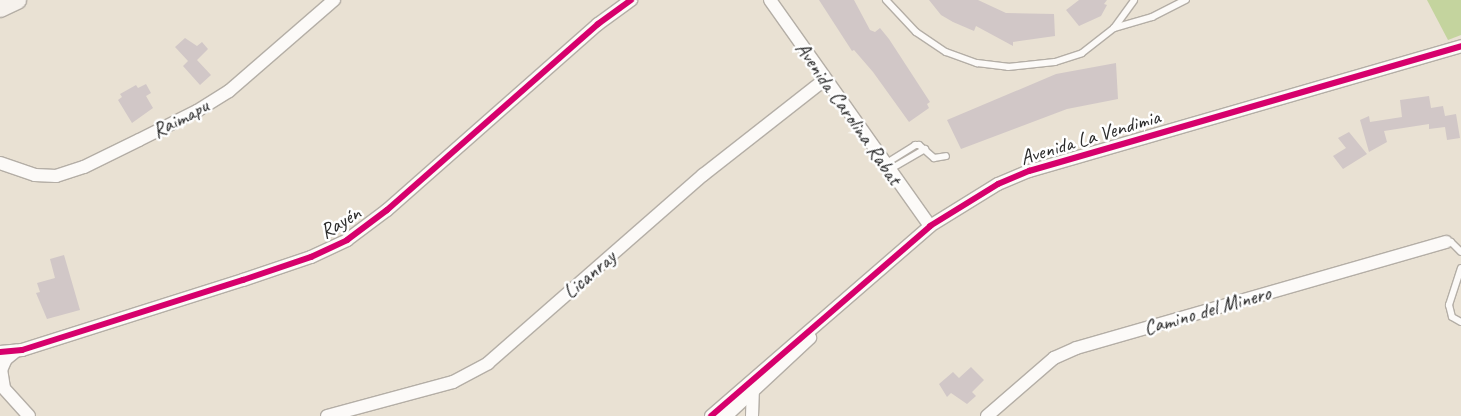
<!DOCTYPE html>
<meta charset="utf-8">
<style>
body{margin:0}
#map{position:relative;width:1461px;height:416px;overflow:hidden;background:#e9e1d3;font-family:Caveat,sans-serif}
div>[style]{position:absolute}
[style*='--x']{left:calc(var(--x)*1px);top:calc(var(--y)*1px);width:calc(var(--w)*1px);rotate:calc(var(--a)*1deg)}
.green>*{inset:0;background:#c4d49e}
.building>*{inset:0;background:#d1c7c7}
.roads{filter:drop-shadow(1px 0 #b4aea6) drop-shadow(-1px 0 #b4aea6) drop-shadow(0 1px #b4aea6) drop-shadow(0 -1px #b4aea6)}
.lane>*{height:6px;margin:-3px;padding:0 3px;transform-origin:3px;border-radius:3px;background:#fcfaf8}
.street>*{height:12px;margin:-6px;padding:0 6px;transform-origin:6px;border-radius:6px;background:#fcfaf8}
.secondary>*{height:18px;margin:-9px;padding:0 9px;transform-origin:9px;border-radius:9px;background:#f6f2ed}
.cycleway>*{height:6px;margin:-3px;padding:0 3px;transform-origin:3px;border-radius:3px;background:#d6006c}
span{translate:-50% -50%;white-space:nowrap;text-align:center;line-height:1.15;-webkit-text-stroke:5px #fff;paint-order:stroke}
.street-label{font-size:21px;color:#2b2b2b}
</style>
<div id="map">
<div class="green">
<div style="clip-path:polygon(1427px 0,1461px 0,1461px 35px,1448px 40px)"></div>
</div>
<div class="building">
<div style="clip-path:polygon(819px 0,854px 0,870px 30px,875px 32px,880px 28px,889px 39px,930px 102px,927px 104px,929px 108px,909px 122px,873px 72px,854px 50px,852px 51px)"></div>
<div style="clip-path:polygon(929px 0,978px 0,1006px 13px,1054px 14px,1055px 36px,1013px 42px,1013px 46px,976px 26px,974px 31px,953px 22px,941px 15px)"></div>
<div style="clip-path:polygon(1079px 0,1107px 0,1104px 4px,1107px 5px,1101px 16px,1079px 26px,1066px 10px)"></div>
<div style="clip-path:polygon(185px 38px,197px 46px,202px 42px,208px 49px,197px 60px,211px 75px,200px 85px,183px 66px,188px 61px,175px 47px)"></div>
<div style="clip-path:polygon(1116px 63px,1118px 99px,1067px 109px,961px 149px,947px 120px,1056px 74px)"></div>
<div style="clip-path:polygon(146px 84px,151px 93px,146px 96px,153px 108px,132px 123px,118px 100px,122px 97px,120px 94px,136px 85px,138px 88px)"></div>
<div style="clip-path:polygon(1429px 96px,1431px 108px,1443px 106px,1445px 116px,1456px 114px,1460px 138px,1447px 140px,1445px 127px,1429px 129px,1429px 124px,1384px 131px,1387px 142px,1369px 152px,1360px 120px,1369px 116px,1370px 122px,1402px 117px,1400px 100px)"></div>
<div style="clip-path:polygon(1349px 132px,1367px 154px,1343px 169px,1333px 156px,1346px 148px,1338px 138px)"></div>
<div style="clip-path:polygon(64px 255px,80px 310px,47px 319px,36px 293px,40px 292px,37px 283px,55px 278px,50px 259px)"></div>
<div style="clip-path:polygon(971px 367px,984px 380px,972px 392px,976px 396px,967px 404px,951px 393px,947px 397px,939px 384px,953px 372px,959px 378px)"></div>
</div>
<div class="roads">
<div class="lane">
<div style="--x:886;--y:0;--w:44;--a:46.8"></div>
<div style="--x:916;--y:32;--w:36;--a:34"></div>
<div style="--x:946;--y:52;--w:33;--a:20"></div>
<div style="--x:977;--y:63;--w:31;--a:7"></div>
<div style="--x:1008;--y:67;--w:47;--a:-6.1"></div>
<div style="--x:1055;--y:62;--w:28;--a:-18"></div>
<div style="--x:1082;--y:53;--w:41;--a:-38"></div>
<div style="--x:1114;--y:28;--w:34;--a:-54"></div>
<div style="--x:1114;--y:28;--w:40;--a:-16"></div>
<div style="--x:1152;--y:17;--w:38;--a:-27"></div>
<div style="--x:885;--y:164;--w:36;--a:-32"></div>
<div style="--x:915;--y:145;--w:4;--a:0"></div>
<div style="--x:919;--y:145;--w:20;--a:41"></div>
<div style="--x:934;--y:158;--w:12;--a:-9"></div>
<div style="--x:889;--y:170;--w:42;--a:-30.3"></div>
<div style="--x:1446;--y:242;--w:5;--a:0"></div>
<div style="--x:1451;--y:242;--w:14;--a:45"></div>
<div style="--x:1461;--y:268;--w:39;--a:108"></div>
<div style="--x:1449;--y:305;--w:12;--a:76"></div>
<div style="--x:1452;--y:317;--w:10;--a:29"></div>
</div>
<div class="street">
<div style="--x:770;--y:0;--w:277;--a:54.7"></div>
<div style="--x:0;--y:163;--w:37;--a:19"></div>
<div style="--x:35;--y:175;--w:21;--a:3"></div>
<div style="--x:56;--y:176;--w:29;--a:-18"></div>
<div style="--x:84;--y:167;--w:61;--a:-26.1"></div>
<div style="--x:139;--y:140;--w:65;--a:-26.6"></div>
<div style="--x:197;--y:111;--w:38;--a:-32"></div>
<div style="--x:229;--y:91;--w:139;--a:-40.9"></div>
<div style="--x:0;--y:352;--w:22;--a:-5"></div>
<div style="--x:22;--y:350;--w:232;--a:-17.6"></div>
<div style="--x:243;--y:280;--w:72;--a:-18.7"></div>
<div style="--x:311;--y:257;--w:40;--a:-25"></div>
<div style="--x:347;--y:240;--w:50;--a:-36.9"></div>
<div style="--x:387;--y:210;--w:281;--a:-41.4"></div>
<div style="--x:598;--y:24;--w:41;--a:-36"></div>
<div style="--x:0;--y:384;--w:43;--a:47.8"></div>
<div style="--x:4;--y:388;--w:18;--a:-99"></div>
<div style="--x:1;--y:370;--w:12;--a:-66"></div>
<div style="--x:6;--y:359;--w:13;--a:-39"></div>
<div style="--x:327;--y:416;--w:131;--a:-15.1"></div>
<div style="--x:453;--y:382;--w:40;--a:-28"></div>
<div style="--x:488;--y:363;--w:286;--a:-41.2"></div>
<div style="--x:703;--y:175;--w:154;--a:-38.1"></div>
<div style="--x:711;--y:416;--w:290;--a:-40.9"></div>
<div style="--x:930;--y:226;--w:80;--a:-31.7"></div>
<div style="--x:998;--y:184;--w:34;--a:-23"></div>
<div style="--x:1029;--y:171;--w:450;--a:-16.1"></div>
<div style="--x:726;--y:416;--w:115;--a:-42.9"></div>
<div style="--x:752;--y:416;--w:24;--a:-88"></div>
<div style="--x:987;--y:416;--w:89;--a:-40.9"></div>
<div style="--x:1054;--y:358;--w:24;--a:-24"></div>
<div style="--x:1076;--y:348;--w:385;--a:-16"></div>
</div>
<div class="secondary">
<div style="--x:0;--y:8;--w:19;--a:-25"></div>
</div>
</div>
<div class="cycleway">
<div style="--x:0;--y:352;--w:22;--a:-5"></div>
<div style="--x:22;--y:350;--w:232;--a:-17.6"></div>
<div style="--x:243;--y:280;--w:72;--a:-18.7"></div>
<div style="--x:311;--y:257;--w:40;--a:-25"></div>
<div style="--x:347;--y:240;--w:50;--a:-36.9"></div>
<div style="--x:387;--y:210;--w:281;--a:-41.4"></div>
<div style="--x:598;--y:24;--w:41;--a:-36"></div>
<div style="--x:711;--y:416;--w:290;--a:-40.9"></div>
<div style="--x:930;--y:226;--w:80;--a:-31.7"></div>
<div style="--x:998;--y:184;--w:34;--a:-23"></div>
<div style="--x:1029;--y:171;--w:450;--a:-16.1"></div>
</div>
<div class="street-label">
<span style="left:849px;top:113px;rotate:55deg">Avenida Carolina Rabat</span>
<span style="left:180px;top:118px;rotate:-28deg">Raimapu</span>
<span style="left:1090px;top:137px;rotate:-17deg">Avenida La Vendimia</span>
<span style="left:340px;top:222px;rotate:-31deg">Rayén</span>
<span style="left:589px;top:274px;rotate:-41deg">Licanray</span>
<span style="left:1207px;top:310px;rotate:-16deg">Camino del Minero</span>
</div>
</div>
